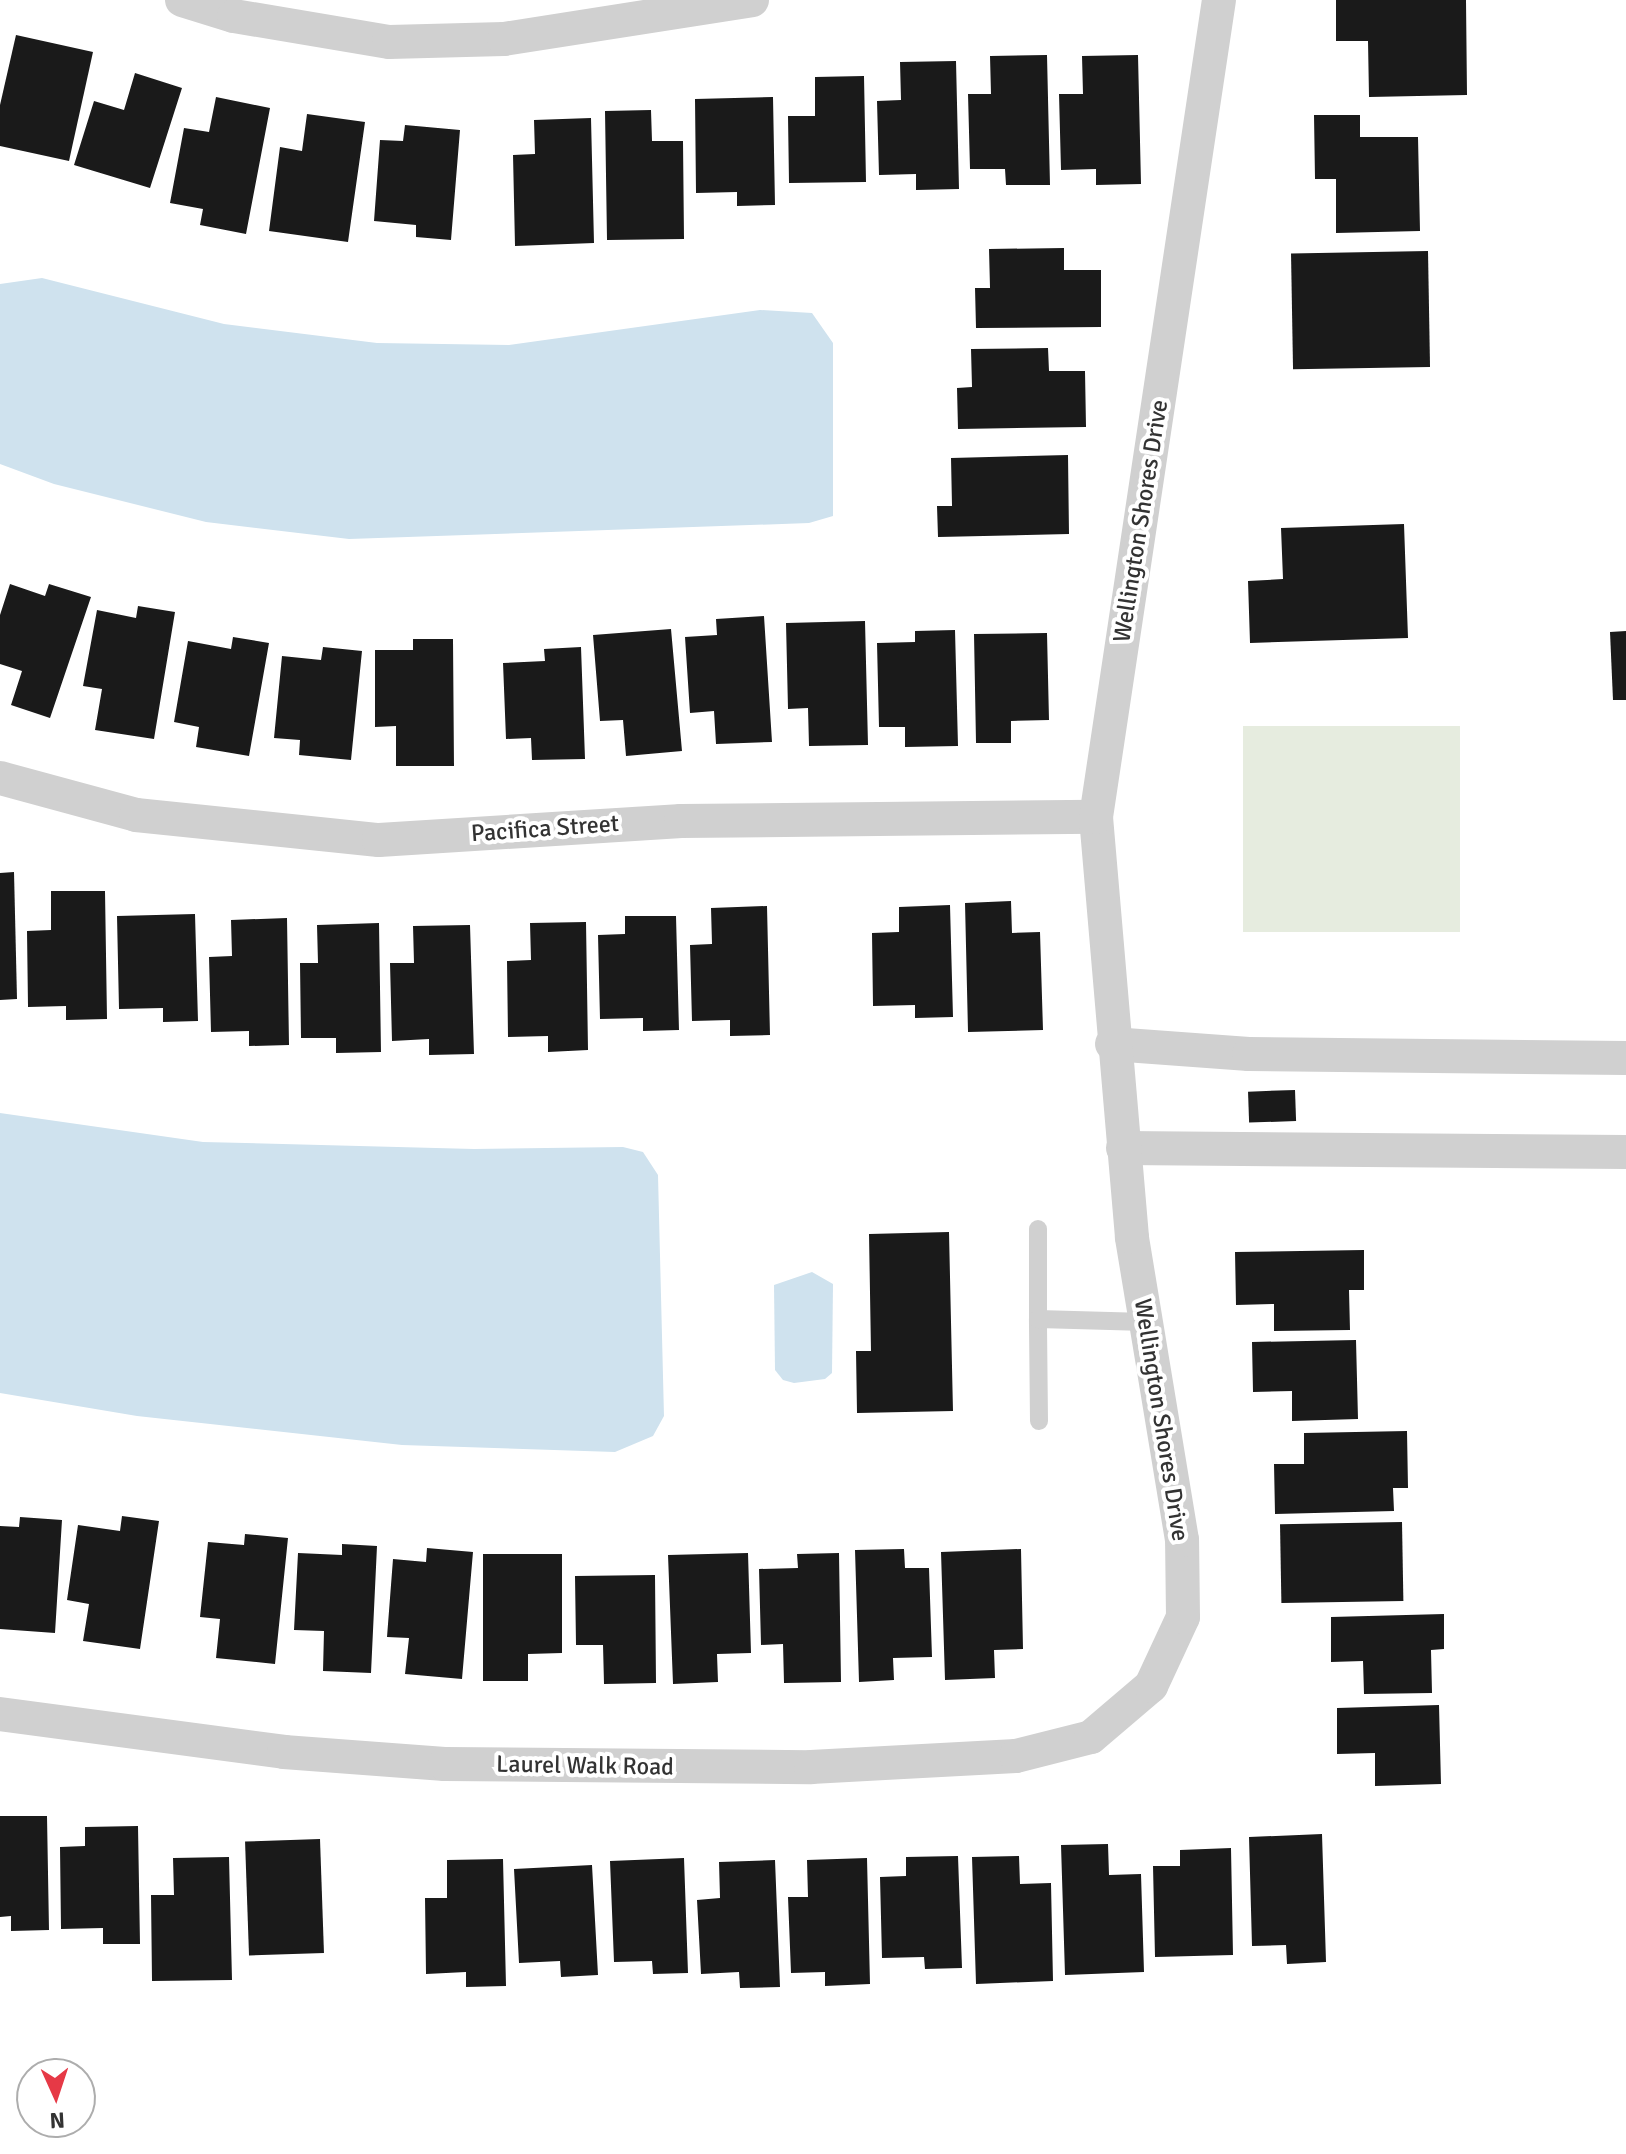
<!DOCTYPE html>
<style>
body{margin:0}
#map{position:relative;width:1626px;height:2154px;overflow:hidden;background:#fff;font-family:Signika,sans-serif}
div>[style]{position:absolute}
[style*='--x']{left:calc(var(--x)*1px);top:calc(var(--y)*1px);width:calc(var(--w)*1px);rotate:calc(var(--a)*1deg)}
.green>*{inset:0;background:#e6ecdf;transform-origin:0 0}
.water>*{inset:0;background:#cfe2ee}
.building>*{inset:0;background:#1a1a1a;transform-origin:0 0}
.service>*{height:18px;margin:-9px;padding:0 9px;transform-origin:9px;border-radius:9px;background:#d0d0d0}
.minor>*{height:34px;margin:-17px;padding:0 17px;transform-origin:17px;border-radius:17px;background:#d0d0d0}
span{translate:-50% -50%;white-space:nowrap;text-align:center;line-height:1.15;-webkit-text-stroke:8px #fff;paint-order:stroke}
.street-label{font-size:24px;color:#333}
.north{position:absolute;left:16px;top:2058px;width:80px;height:80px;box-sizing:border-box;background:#fff;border:2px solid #adadad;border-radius:50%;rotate:177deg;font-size:22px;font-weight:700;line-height:32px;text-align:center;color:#333}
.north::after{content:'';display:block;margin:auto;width:28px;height:36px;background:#e63946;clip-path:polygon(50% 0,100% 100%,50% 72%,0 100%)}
</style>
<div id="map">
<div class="green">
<div style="left:1243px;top:726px;width:217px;height:206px"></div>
</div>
<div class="water">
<div style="clip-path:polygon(42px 278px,224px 324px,377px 343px,509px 345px,760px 310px,812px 313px,833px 343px,833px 516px,809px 523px,349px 539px,206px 522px,54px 484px,0 464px,0 284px)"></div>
<div style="clip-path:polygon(0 1113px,203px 1142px,474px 1149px,623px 1147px,643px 1152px,658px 1175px,664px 1416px,653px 1436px,615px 1452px,402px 1445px,137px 1416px,0 1393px)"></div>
<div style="clip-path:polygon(812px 1272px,833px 1284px,832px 1373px,825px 1379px,794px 1383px,783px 1380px,775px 1370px,774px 1285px)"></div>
</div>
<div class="building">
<div style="clip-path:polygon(1336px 0,1466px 0,1467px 95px,1369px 97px,1368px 41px,1336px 41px)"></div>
<div style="clip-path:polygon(16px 35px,93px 52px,69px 161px,0 146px,0 105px)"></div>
<div style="clip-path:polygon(1047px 55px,1050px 185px,1006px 185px,1005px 169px,970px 169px,968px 94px,991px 94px,990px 56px)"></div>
<div style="clip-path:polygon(1138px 55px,1141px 184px,1096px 185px,1096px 169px,1061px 170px,1059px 94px,1083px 94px,1082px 56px)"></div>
<div style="clip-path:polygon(956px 61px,959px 189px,916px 190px,916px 174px,879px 175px,877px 101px,901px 100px,900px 62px)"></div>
<div style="clip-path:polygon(135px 73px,182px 88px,150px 188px,74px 165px,94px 101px,124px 110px)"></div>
<div style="clip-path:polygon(864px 76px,866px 182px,789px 183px,788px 116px,815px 116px,815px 77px)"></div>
<div style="clip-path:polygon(216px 97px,270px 108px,246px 234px,200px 225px,203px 209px,170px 203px,184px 128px,209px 132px)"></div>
<div style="clip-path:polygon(773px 97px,775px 205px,737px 206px,737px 192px,696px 193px,695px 99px)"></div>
<div style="clip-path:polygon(651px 110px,652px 141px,683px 141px,684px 239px,607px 240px,605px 111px)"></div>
<div style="clip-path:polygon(307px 114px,365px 122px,348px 242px,269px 231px,280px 147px,302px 151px)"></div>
<div style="clip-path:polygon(1314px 115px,1360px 115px,1360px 137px,1418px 137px,1420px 231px,1336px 233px,1336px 179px,1315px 179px)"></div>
<div style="clip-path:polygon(591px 118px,594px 243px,515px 246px,513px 155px,535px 154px,534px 120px)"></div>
<div style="clip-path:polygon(405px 125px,460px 130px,451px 240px,416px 237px,416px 225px,374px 221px,380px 140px,403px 141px)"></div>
<div style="clip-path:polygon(1064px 248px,1064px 270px,1101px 270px,1101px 327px,976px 328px,975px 288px,990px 288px,989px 249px)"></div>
<div style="left:1428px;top:251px;width:116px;height:137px;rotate:89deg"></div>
<div style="clip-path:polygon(1048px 348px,1049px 371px,1085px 371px,1086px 427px,958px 429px,957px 388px,972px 387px,971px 349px)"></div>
<div style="clip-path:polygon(1068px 455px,1069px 534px,938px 537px,937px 506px,952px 506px,951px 458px)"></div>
<div style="clip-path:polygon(1404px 524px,1408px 638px,1250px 643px,1248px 581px,1283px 579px,1281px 528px)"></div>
<div style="clip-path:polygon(10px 584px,45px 596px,49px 584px,91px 597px,50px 718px,11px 705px,22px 671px,0 664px,0 615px)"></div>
<div style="clip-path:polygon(138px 606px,175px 612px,154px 739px,95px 730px,102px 689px,83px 686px,97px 610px,136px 618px)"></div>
<div style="clip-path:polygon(764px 616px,772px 742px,716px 744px,714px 711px,690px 713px,685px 637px,717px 635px,716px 619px)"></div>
<div style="clip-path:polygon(865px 621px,868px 745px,809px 746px,808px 708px,788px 709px,786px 623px)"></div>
<div style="clip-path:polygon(671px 629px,682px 751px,626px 756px,623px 720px,600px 721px,593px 635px)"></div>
<div style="clip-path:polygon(955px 630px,958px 746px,905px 747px,905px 727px,879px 727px,877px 643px,915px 642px,915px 631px)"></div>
<div style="clip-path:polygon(1626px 631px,1626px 700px,1613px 700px,1610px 632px)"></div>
<div style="clip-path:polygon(1047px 633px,1049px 720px,1011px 721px,1011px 743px,976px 743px,974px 634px)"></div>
<div style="clip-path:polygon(233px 637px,269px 643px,249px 756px,196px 747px,199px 727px,174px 722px,188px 641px,231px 649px)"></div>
<div style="clip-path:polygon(413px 639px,453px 639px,454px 766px,396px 766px,396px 726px,375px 727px,375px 650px,413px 650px)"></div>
<div style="clip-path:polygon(323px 647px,362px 651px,351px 760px,299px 755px,300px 740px,274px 738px,282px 656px,321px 660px)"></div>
<div style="clip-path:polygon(581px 647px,585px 759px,532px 760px,531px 738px,506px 739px,503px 663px,545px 661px,544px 649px)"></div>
<div style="clip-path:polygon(14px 872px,17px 999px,0 1000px,0 873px)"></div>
<div style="clip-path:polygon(51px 891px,105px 891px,107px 1019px,66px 1020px,66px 1006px,28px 1007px,27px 931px,51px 930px)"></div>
<div style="clip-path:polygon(1011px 901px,1012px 933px,1040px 932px,1043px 1030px,968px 1032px,965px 903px)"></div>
<div style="clip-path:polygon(950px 905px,953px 1017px,915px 1018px,915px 1005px,873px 1006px,872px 933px,899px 932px,899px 907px)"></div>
<div style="clip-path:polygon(767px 906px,770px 1035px,730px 1036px,730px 1020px,692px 1021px,690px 945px,712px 944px,711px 908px)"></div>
<div style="clip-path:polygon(195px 914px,198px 1021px,163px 1022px,163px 1008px,119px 1009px,117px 916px)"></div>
<div style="clip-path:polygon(625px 916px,676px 916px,679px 1030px,643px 1031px,643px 1018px,600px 1019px,598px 935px,625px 934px)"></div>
<div style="clip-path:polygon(287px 918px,289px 1045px,249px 1046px,249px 1031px,211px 1032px,209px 957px,232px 956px,231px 920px)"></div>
<div style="clip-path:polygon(586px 922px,588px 1050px,548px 1052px,548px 1036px,508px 1037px,507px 961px,531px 960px,530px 923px)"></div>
<div style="clip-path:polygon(379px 923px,381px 1052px,336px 1053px,336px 1038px,301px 1038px,300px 963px,318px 963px,317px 925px)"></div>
<div style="clip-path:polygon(470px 925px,474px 1054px,429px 1055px,429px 1039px,392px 1041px,390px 963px,414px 963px,413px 926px)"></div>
<div style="left:1295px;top:1090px;width:31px;height:47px;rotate:88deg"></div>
<div style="clip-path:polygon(949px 1232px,953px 1411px,857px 1413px,856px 1351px,871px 1351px,869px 1234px)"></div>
<div style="clip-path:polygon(1364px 1250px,1364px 1290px,1349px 1290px,1350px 1330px,1274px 1331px,1274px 1304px,1236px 1305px,1235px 1252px)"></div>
<div style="clip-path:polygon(1356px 1340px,1358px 1419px,1292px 1421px,1292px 1391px,1253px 1392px,1252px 1342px)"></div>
<div style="clip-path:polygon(1407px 1431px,1408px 1488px,1393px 1488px,1394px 1511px,1275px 1514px,1274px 1464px,1304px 1464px,1304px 1433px)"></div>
<div style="clip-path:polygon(122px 1516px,159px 1521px,140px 1649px,83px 1641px,89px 1604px,67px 1600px,78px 1525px,120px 1531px)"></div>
<div style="clip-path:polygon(20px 1517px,62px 1520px,55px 1633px,0 1629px,0 1526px,19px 1527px)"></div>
<div style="left:1402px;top:1522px;width:79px;height:122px;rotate:89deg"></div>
<div style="clip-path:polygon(245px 1534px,288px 1538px,275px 1664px,216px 1658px,220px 1619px,200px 1617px,208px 1542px,244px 1545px)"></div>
<div style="clip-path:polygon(342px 1544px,377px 1546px,371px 1673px,323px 1671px,324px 1631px,294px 1630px,298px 1553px,342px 1555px)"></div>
<div style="clip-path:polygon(427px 1548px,473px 1552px,462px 1679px,405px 1674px,409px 1638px,387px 1637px,393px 1559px,426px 1562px)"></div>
<div style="clip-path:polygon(904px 1549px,905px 1568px,929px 1568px,932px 1657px,893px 1658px,894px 1680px,859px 1682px,855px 1550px)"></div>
<div style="clip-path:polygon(1021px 1549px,1023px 1649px,994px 1650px,995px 1678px,945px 1680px,941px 1552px)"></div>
<div style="clip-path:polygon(748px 1553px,751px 1653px,717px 1654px,718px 1682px,673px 1684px,668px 1555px)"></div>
<div style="clip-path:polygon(839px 1553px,841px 1682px,784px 1683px,783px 1644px,761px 1645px,759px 1569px,798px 1568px,797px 1554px)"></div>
<div style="clip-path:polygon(483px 1554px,562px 1554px,562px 1653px,528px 1654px,528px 1681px,483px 1681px)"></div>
<div style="clip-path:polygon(655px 1575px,656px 1683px,604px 1684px,603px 1645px,576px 1645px,575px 1576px)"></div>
<div style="clip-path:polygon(1444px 1614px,1444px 1649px,1431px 1650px,1432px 1693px,1364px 1694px,1363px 1661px,1331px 1662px,1331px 1617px)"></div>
<div style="clip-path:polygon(1439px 1705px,1441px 1784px,1375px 1786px,1375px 1753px,1337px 1754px,1337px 1708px)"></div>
<div style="clip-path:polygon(0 1816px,47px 1816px,49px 1930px,11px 1931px,11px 1916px,0 1917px)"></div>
<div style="clip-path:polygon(138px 1826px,140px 1944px,103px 1944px,103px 1928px,61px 1929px,60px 1847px,85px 1846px,85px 1827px)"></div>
<div style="clip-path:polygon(1322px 1834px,1326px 1962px,1287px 1964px,1286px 1945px,1252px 1946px,1249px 1837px)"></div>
<div style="left:320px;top:1839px;width:114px;height:75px;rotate:88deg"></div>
<div style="clip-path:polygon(1108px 1844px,1109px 1875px,1141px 1874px,1144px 1972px,1065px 1975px,1061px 1845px)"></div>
<div style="clip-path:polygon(1231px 1848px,1233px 1955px,1155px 1957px,1153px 1866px,1180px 1866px,1180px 1850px)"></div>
<div style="clip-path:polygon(958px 1856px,962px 1968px,925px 1969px,924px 1957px,882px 1958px,880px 1877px,906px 1876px,906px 1857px)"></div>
<div style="clip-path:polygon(1019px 1856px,1020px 1884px,1051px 1883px,1053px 1981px,976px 1984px,972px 1857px)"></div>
<div style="clip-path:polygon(229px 1857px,232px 1980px,152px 1981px,151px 1895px,174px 1895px,173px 1858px)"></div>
<div style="clip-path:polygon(684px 1858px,688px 1973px,653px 1974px,652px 1961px,614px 1962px,610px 1861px)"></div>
<div style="clip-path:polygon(867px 1858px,870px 1984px,825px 1986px,825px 1972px,791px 1973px,788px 1897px,808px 1897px,807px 1860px)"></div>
<div style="clip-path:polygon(503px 1859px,506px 1986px,466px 1987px,466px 1972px,426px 1974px,425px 1898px,447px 1898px,447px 1860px)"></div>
<div style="clip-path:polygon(775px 1860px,780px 1987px,740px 1988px,739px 1972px,701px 1974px,697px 1900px,720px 1898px,719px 1862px)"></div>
<div style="clip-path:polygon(592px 1865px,598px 1975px,561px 1977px,560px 1961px,519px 1963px,514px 1869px)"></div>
</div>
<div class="service">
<div style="--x:1038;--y:1319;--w:90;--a:-90"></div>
<div style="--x:1039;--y:1421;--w:102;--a:-90.6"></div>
<div style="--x:1038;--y:1319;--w:108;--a:1.6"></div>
</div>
<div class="minor">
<div style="--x:182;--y:0;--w:54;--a:17.1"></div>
<div style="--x:234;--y:16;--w:157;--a:9.5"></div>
<div style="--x:389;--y:42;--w:115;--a:-1.5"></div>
<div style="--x:504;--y:39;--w:251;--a:-8.9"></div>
<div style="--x:0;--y:778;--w:141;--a:15.2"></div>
<div style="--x:136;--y:815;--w:244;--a:5.9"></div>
<div style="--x:379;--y:840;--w:303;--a:-3.6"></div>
<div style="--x:681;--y:821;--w:415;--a:-0.6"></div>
<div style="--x:1112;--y:1044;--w:137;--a:4.2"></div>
<div style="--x:1249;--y:1054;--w:377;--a:0.6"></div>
<div style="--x:1123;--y:1148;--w:503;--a:0.46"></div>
<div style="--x:0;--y:1714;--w:287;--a:7.6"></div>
<div style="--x:284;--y:1752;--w:161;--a:4.3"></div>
<div style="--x:445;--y:1764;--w:366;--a:0.5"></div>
<div style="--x:811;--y:1767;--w:205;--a:-3.1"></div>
<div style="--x:1016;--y:1756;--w:77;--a:-14.2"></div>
<div style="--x:1091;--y:1737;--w:79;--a:-40.4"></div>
<div style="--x:1151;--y:1686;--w:76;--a:-65.1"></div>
<div style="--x:1183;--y:1617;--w:77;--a:-90.7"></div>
<div style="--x:1182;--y:1540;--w:307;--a:-99.4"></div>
<div style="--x:1132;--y:1237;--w:422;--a:-94.9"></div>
<div style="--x:1096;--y:817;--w:826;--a:-81.44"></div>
</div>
<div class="street-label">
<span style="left:1141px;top:521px;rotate:-81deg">Wellington Shores Drive</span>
<span style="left:545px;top:829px;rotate:-4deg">Pacifica Street</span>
<span style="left:1161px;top:1420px;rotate:81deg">Wellington Shores Drive</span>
<span style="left:585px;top:1766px;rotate:1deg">Laurel Walk Road</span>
</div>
<div class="north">N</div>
</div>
